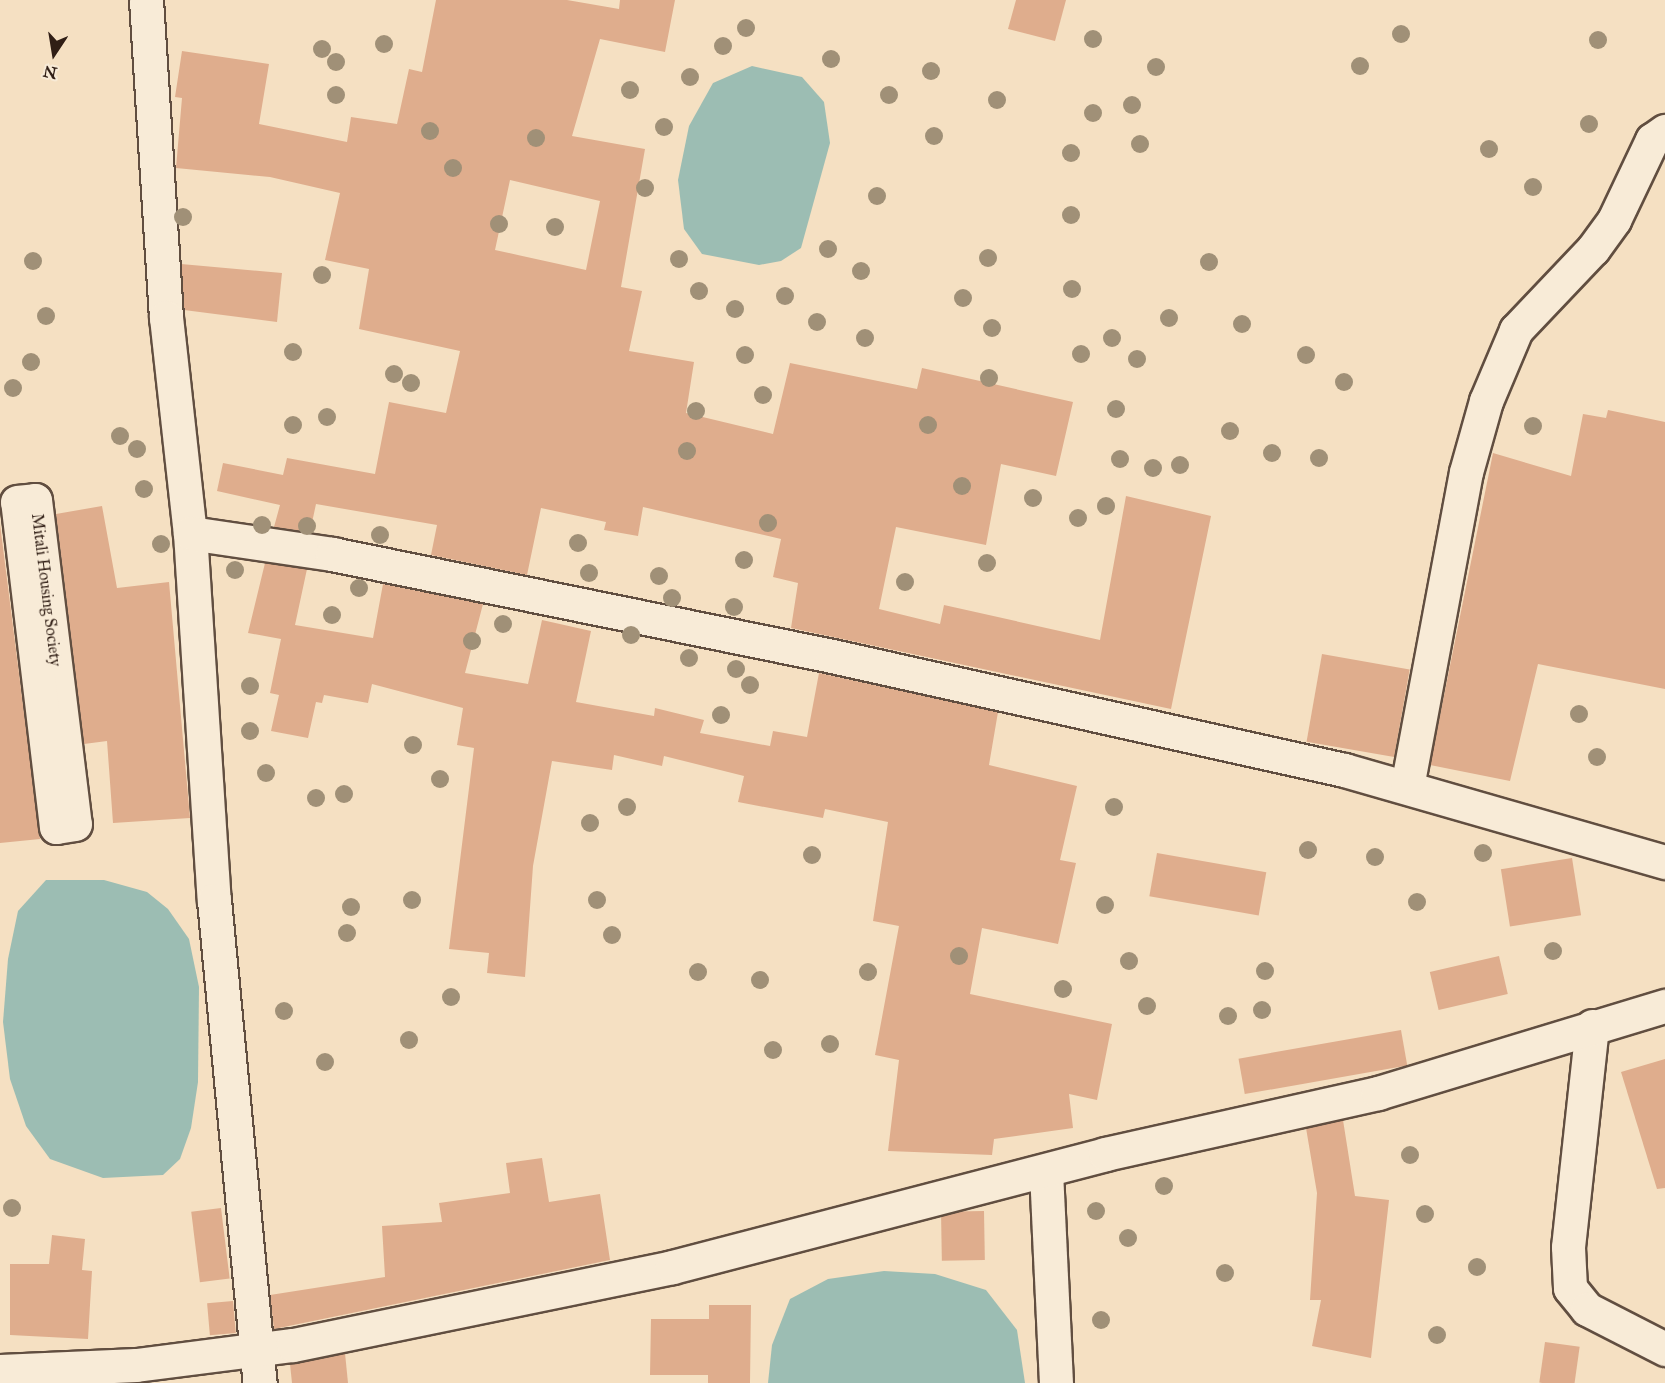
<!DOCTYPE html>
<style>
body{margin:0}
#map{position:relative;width:1665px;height:1383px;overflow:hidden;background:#f5e0c2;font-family:"IM FELL Great Primer",serif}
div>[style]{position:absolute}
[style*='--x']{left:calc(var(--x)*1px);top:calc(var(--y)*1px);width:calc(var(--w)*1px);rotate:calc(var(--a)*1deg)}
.water>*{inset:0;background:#9cbdb3}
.building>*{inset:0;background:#dfad8d;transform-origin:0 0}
.roads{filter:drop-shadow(2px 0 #614e40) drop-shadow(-2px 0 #614e40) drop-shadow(0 2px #614e40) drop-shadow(0 -2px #614e40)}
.minor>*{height:33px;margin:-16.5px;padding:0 16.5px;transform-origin:16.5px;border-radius:16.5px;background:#f8ebd7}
.trees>*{width:18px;height:18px;margin:-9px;border-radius:50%;background:#a09077}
span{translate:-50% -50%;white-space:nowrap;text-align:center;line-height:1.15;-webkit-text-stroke:4.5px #f8ebd7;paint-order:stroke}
.street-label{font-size:16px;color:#301e15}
.north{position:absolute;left:24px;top:24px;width:60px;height:60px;-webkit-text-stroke:4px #f8ebd7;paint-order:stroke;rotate:192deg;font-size:16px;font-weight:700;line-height:24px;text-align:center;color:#301e15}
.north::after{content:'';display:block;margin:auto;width:21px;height:27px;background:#301e15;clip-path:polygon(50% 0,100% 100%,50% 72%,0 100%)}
</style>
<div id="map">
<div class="water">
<div style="clip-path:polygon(752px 66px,802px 77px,824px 102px,830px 143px,801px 248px,781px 261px,759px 265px,702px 254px,684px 229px,678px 180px,689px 126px,713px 83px)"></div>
<div style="clip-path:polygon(46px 880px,104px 880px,147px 892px,168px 909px,189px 939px,199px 987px,198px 1082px,191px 1128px,180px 1159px,163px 1175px,103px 1178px,50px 1159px,26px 1126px,10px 1079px,3px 1022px,8px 959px,18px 911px)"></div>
<div style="clip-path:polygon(884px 1271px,935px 1274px,986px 1290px,1017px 1330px,1025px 1383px,768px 1383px,772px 1345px,790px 1299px,828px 1279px)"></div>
</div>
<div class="building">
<div style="clip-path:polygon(evenodd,436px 0,567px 0,619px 9px,620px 0,675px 0,665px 52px,600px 39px,572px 136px,645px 149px,621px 287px,642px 291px,629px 351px,694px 362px,686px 413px,773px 434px,790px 363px,917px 389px,922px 368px,1073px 402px,1056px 476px,1001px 464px,986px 545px,896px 527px,879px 609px,940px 624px,944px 605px,1100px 640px,1126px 496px,1211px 516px,1171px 709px,791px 628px,798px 583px,773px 577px,781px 539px,643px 507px,638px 536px,604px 530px,606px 522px,541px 508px,527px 575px,431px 555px,437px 525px,316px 504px,310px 532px,274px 527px,280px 505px,217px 491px,223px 463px,283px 475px,287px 458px,375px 474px,389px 402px,446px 413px,460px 351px,359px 329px,369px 269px,325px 260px,340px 193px,270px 177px,176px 168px,182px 98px,175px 97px,182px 51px,269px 64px,259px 124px,347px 142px,351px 117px,397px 124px,409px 69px,422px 72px,436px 0,510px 180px,600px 201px,586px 270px,495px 250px,510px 180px)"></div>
<div style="clip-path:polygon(1016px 0,1066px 0,1055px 41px,1008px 29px)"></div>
<div style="clip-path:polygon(181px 264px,282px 273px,277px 322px,184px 310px)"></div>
<div style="clip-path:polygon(1608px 410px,1665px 422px,1665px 689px,1538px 664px,1510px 781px,1430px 765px,1493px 453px,1571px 476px,1583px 414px,1606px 418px)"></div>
<div style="clip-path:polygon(102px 506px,117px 588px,169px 582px,190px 818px,113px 823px,107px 741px,84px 744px,56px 514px)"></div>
<div style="clip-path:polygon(0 524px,40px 839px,0 843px)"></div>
<div style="clip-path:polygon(265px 563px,307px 569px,295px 625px,373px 638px,383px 584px,483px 604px,465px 673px,528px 684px,542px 620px,591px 631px,576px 702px,654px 716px,655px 708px,704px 720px,700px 733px,770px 746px,773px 731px,807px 737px,819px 673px,998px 712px,989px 765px,1077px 786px,1060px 860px,1076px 863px,1058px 944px,982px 928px,970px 994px,1112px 1024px,1097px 1100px,1069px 1094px,1073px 1128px,994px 1139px,992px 1155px,888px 1151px,899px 1060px,875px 1055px,899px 926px,873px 921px,888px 822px,825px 809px,823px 818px,738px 802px,744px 776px,664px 756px,662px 766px,614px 755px,612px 770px,552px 761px,533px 866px,525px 977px,487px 973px,489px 953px,449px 949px,474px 748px,457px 745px,463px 708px,372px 684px,368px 703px,324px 695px,322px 703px,316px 702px,308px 738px,271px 731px,279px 695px,270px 693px,281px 639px,248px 633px)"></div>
<div style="left:1322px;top:654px;width:89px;height:89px;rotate:10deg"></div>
<div style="left:1157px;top:853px;width:111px;height:44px;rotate:10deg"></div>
<div style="left:1572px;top:858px;width:58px;height:72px;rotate:81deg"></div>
<div style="left:1499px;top:956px;width:39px;height:71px;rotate:77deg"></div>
<div style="left:1401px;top:1030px;width:36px;height:165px;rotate:80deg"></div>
<div style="clip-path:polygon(1665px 1059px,1665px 1188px,1657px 1189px,1621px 1072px)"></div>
<div style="clip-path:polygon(1343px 1120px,1355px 1196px,1389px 1200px,1371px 1358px,1312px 1346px,1321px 1300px,1310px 1300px,1317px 1193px,1306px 1128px)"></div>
<div style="clip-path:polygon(542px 1158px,549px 1202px,600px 1194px,610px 1260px,274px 1329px,270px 1295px,385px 1277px,382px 1226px,442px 1222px,439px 1203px,510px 1193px,506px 1163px)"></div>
<div style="left:221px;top:1208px;width:71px;height:30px;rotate:83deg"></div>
<div style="left:984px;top:1211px;width:49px;height:43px;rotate:89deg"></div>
<div style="clip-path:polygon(52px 1235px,85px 1239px,82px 1270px,92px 1271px,88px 1339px,10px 1335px,10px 1264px,49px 1264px)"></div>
<div style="left:233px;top:1301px;width:32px;height:26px;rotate:85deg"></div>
<div style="clip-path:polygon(709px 1305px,751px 1305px,750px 1383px,708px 1383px,708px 1375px,650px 1375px,651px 1319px,709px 1319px)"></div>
<div style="left:1545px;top:1342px;width:35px;height:41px;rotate:8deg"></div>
<div style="clip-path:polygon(345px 1353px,348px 1383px,292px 1383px,290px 1364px)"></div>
</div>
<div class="roads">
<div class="minor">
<div style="--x:146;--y:0;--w:318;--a:86.4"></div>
<div style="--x:166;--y:317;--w:217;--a:83.7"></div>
<div style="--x:190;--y:533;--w:368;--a:86.3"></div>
<div style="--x:214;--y:900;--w:485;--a:84.6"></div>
<div style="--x:35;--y:500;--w:326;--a:83"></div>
<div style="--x:75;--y:824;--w:19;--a:171"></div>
<div style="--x:56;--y:827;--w:327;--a:-96.8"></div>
<div style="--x:17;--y:502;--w:18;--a:-6"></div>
<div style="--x:190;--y:533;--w:144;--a:8.4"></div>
<div style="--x:332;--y:554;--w:510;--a:11.53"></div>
<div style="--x:832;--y:656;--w:525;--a:12.55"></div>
<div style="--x:1344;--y:770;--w:334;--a:16"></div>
<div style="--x:1407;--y:787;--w:320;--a:-79.4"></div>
<div style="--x:1466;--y:472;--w:74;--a:-74.3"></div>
<div style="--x:1486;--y:401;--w:77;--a:-67.1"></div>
<div style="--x:1516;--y:330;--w:112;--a:-46.5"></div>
<div style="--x:1593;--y:249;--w:36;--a:-54"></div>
<div style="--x:1614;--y:220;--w:89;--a:-64.6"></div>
<div style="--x:1652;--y:140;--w:16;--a:-35"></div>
<div style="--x:1592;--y:1026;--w:222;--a:96.2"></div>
<div style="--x:1568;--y:1247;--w:41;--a:87.2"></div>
<div style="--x:1570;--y:1288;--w:27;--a:51"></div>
<div style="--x:1587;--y:1309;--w:88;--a:27.1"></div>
<div style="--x:1046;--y:1171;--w:212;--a:87.3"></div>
<div style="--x:0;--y:1371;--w:136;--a:-2.5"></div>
<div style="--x:136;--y:1365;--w:158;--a:-7.3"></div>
<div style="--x:293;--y:1345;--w:387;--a:-11.6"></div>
<div style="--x:672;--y:1267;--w:448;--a:-14.6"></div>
<div style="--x:1105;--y:1154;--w:280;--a:-12.6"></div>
<div style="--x:1378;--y:1093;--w:300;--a:-16.9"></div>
</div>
</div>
<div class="trees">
<div style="left:746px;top:28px"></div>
<div style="left:1401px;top:34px"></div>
<div style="left:1093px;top:39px"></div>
<div style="left:1598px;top:40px"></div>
<div style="left:384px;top:44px"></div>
<div style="left:723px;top:46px"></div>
<div style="left:322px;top:49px"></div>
<div style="left:831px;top:59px"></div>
<div style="left:336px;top:62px"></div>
<div style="left:1360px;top:66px"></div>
<div style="left:1156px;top:67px"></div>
<div style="left:931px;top:71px"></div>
<div style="left:690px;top:77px"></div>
<div style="left:630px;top:90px"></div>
<div style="left:336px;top:95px"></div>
<div style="left:889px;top:95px"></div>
<div style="left:997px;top:100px"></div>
<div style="left:1132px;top:105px"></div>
<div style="left:1093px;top:113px"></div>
<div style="left:1589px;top:124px"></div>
<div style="left:664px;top:127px"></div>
<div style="left:430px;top:131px"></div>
<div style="left:934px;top:136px"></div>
<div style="left:536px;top:138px"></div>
<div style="left:1140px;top:144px"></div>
<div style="left:1489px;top:149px"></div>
<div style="left:1071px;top:153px"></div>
<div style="left:453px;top:168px"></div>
<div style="left:1533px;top:187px"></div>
<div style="left:645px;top:188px"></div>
<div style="left:877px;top:196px"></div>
<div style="left:1071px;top:215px"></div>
<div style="left:183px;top:217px"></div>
<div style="left:499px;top:224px"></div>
<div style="left:555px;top:227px"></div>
<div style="left:828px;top:249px"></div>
<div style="left:988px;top:258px"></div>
<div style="left:679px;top:259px"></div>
<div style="left:33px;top:261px"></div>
<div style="left:1209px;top:262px"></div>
<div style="left:861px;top:271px"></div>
<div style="left:322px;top:275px"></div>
<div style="left:1072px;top:289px"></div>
<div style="left:699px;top:291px"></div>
<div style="left:785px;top:296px"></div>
<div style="left:963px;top:298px"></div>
<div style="left:735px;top:309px"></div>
<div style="left:46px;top:316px"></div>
<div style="left:1169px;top:318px"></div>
<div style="left:817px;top:322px"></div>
<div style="left:1242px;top:324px"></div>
<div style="left:992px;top:328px"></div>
<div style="left:865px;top:338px"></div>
<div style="left:1112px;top:338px"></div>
<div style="left:293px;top:352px"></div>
<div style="left:1081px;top:354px"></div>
<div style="left:745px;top:355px"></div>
<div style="left:1306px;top:355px"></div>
<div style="left:1137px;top:359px"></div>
<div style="left:31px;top:362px"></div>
<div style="left:394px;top:374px"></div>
<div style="left:989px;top:378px"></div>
<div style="left:1344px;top:382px"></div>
<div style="left:411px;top:383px"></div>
<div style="left:13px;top:388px"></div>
<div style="left:763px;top:395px"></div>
<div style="left:1116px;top:409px"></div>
<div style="left:696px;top:411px"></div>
<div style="left:327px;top:417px"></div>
<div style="left:293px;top:425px"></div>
<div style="left:928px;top:425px"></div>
<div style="left:1533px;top:426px"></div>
<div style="left:1230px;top:431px"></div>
<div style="left:120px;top:436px"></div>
<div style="left:137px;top:449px"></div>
<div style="left:687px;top:451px"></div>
<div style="left:1272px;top:453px"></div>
<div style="left:1319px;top:458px"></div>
<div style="left:1120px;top:459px"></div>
<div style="left:1180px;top:465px"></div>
<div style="left:1153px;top:468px"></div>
<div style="left:962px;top:486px"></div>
<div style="left:144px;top:489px"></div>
<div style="left:1033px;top:498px"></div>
<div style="left:1106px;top:506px"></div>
<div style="left:1078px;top:518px"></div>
<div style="left:768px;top:523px"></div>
<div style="left:262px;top:525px"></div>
<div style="left:307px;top:526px"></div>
<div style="left:380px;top:535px"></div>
<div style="left:578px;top:543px"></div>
<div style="left:161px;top:544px"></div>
<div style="left:744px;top:560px"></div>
<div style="left:987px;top:563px"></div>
<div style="left:235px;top:570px"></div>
<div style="left:589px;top:573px"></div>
<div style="left:659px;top:576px"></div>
<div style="left:905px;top:582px"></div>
<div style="left:359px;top:588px"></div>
<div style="left:672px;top:598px"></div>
<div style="left:734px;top:607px"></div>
<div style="left:332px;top:615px"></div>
<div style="left:503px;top:624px"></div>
<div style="left:631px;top:635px"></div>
<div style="left:472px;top:641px"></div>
<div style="left:689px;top:658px"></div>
<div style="left:736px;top:669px"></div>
<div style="left:750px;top:685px"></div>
<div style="left:250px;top:686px"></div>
<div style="left:1579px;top:714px"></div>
<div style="left:721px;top:715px"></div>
<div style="left:250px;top:731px"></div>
<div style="left:413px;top:745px"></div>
<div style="left:1597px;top:757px"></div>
<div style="left:266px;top:773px"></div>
<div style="left:440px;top:779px"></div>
<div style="left:344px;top:794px"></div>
<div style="left:316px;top:798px"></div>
<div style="left:627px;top:807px"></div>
<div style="left:1114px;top:807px"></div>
<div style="left:590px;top:823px"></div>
<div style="left:1308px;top:850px"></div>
<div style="left:1483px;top:853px"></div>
<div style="left:812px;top:855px"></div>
<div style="left:1375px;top:857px"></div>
<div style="left:412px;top:900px"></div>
<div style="left:597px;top:900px"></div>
<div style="left:1417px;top:902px"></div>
<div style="left:1105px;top:905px"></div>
<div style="left:351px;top:907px"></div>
<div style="left:347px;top:933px"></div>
<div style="left:612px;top:935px"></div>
<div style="left:1553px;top:951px"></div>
<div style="left:959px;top:956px"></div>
<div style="left:1129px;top:961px"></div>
<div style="left:1265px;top:971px"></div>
<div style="left:698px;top:972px"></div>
<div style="left:868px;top:972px"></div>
<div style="left:760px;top:980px"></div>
<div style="left:1063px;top:989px"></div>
<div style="left:451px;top:997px"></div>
<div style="left:1147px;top:1006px"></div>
<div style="left:1262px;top:1010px"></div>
<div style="left:284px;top:1011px"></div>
<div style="left:1228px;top:1016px"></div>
<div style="left:409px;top:1040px"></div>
<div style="left:830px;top:1044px"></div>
<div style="left:773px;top:1050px"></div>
<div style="left:325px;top:1062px"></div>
<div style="left:1410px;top:1155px"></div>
<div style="left:1164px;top:1186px"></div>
<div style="left:12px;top:1208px"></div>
<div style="left:1096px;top:1211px"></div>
<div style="left:1425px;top:1214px"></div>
<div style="left:1128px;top:1238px"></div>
<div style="left:1477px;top:1267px"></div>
<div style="left:1225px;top:1273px"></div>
<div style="left:1101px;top:1320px"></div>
<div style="left:1437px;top:1335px"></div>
</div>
<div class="street-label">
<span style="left:46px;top:590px;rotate:83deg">Mitali Housing Society</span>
</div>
<div class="north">N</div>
</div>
